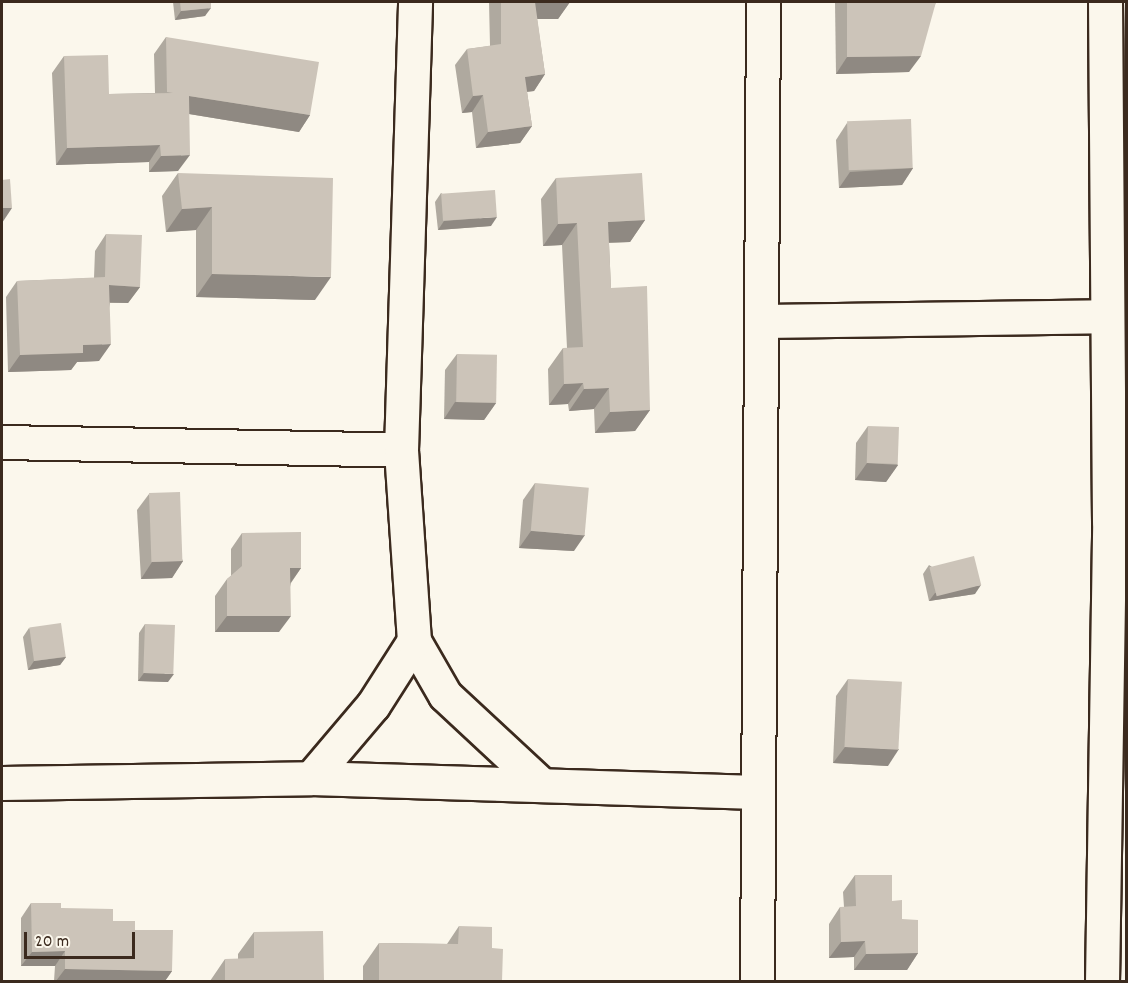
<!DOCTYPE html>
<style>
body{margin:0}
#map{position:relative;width:1128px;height:983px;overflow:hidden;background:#fbf7ec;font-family:Dekko,sans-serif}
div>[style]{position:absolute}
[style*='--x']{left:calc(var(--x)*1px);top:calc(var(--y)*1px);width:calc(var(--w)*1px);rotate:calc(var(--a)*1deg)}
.roads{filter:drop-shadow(2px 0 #3b2a1e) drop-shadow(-2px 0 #3b2a1e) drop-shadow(0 2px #3b2a1e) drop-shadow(0 -2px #3b2a1e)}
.minor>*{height:33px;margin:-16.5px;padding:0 16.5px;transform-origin:16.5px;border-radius:16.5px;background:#fbf7ec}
.wall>*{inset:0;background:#afa99f}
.shaded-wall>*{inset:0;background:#8f8982}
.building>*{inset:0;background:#ccc4b9;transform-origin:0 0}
span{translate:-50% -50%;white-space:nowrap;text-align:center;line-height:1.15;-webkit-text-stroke:4.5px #fbf7ec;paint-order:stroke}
.frame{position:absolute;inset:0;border:3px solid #3b2a1e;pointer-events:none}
.scale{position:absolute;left:24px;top:932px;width:111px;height:27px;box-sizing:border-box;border:3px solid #3b2a1e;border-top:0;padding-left:8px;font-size:18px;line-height:21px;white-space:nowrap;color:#3b2a1e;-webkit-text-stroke:4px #fbf7ec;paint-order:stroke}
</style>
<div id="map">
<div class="roads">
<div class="minor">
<div style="--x:762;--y:321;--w:344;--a:-0.8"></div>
<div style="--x:2;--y:442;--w:399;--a:1.1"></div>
<div style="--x:414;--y:641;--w:62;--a:60.1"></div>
<div style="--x:445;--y:695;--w:132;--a:42.9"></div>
<div style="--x:311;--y:778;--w:96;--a:-49.7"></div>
<div style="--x:373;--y:705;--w:76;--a:-57.4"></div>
<div style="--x:414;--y:641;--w:191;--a:-93.9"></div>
<div style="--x:401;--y:450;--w:448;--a:-88.2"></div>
<div style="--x:2;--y:783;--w:309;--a:-0.9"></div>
<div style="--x:311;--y:778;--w:446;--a:1.8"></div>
<div style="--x:757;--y:982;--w:980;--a:-89.65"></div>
<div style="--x:1102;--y:982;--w:461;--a:-89.1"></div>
<div style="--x:1109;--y:521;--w:519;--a:-90.44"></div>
</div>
</div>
<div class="wall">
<div style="clip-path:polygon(173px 2px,211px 2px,205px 16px,175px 20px)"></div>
<div style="clip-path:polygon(489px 2px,570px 2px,558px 19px,537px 19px,545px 74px,534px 91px,527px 92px,532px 126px,520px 143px,476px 148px,472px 112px,462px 113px,455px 65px,467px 49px,490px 46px)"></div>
<div style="clip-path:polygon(835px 2px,936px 2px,909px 72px,836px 74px)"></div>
<div style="clip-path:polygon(166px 37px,310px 115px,299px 132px,189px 114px,178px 171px,149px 172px,149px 162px,56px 165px,52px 73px,64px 56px,109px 94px,155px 93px,154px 54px)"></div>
<div style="clip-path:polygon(847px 123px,913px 168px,902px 185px,839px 188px,836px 140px)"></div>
<div style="clip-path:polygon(178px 173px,315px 300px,196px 297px,196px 230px,166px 232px,162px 196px)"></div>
<div style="clip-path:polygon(556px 178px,645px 220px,630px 242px,609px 243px,611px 288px,650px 410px,635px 431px,595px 433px,594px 409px,569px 411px,568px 404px,549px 405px,548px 369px,563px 348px,567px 348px,562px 245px,543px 246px,541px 199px)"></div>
<div style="clip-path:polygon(441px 193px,491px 226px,438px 230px,435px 202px)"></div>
<div style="clip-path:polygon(106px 234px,140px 287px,128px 303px,110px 303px,99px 361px,77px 362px,71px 370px,8px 372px,6px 297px,17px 281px,94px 278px,95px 251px)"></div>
<div style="clip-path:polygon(457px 354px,496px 403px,484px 420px,444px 419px,445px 370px)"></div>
<div style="clip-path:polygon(868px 426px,898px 465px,886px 482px,855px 480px,856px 443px)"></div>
<div style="clip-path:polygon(535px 483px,574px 551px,519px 548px,523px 500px)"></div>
<div style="clip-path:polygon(149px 494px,183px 561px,172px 578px,141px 579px,137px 510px)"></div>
<div style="clip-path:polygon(242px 533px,301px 568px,291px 583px,279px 632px,215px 632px,215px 596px,227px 579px,231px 576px,231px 549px)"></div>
<div style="clip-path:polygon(929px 565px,975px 594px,929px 601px,923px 574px)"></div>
<div style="clip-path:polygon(145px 624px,168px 682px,138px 681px,139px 633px)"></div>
<div style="clip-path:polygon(29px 628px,66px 657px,60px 665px,28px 670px,23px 637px)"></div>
<div style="clip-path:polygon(848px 679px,888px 766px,833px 763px,836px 696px)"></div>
<div style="clip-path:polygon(855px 875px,892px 901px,918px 953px,907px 970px,854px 970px,854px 957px,829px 958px,829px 924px,840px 907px,844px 907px,843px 892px)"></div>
<div style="clip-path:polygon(31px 903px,61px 908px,113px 921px,135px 930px,172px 971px,165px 981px,54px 981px,55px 966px,21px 966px,21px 918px)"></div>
<div style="clip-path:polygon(459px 926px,492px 948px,502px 981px,363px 981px,363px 966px,379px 943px,447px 944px)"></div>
<div style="clip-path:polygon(254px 932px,324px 981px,210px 981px,225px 959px,238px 959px,238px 954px)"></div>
</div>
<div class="shaded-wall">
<div style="clip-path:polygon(535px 2px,570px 2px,558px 19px,523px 19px)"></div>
<div style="clip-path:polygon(211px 8px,205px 16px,175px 20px,181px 11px)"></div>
<div style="clip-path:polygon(921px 56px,909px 72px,836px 74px,847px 57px)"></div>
<div style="clip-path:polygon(545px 74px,534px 91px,513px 93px,525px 77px)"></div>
<div style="clip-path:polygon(483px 95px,472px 112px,462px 113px,473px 96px)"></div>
<div style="clip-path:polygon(189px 96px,310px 115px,299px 132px,177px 112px)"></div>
<div style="clip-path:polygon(532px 126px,520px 143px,476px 148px,488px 132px)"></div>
<div style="clip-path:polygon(160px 145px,149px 162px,56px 165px,67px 148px)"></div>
<div style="clip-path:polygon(190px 155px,178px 171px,149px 172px,161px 156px)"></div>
<div style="clip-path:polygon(913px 168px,902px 185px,839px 188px,850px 172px)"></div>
<div style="clip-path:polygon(212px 207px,196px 230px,166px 232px,182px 209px)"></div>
<div style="clip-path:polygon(2px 208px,12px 208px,2px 223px)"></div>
<div style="clip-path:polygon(497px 217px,491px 226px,438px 230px,444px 221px)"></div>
<div style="clip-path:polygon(645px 220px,630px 242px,593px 243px,608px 222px)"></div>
<div style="clip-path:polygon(577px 223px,562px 245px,543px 246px,558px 224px)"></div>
<div style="clip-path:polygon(212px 274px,331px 277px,315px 300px,196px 297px)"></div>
<div style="clip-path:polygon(109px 285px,140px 287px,128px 303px,97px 302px)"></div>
<div style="clip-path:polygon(111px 344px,99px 361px,77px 362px,71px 370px,8px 372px,20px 355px,83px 345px)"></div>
<div style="clip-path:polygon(583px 383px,568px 404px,549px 405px,564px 384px)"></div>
<div style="clip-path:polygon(609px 388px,594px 409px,569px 411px,584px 389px)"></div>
<div style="clip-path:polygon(455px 402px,496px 403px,484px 420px,444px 419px)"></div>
<div style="clip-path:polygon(650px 410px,635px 431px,595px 433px,610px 412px)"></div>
<div style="clip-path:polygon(867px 463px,898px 465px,886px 482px,855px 480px)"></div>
<div style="clip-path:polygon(531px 531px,585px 535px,574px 551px,519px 548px)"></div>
<div style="clip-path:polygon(183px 561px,172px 578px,141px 579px,152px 562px)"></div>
<div style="clip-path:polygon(290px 568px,301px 568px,289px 585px)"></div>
<div style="clip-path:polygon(981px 585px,975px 594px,929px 601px,935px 593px)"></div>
<div style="clip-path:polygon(227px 616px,291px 616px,279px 632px,215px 632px)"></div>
<div style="clip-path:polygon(66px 657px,60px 665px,28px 670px,34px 661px)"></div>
<div style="clip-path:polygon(144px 673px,174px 674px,168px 682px,138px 681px)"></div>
<div style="clip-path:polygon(845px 747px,899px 749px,888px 766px,833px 763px)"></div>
<div style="clip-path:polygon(865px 941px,854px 957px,829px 958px,841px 942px)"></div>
<div style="clip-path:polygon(65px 951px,55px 966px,21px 966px,32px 952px)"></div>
<div style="clip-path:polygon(918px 953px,907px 970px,854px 970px,866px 954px)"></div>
<div style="clip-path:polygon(65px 969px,172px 971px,165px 981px,56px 981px)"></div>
</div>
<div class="building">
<div style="clip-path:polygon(180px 2px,211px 2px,211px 8px,181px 11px)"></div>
<div style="clip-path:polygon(501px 2px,570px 2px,535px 2px,545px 74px,525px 77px,532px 126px,488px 132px,483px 95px,473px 96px,467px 49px,501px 44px)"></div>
<div style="clip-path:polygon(847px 2px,936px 2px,921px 56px,847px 57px)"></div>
<div style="clip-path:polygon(166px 37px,319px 62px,310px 115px,189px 96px,190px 155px,161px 156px,160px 145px,67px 148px,64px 56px,108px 55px,109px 94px,173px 93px,167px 92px)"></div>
<div style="left:911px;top:119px;width:49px;height:64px;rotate:88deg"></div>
<div style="clip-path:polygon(178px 173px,333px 178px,331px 277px,212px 274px,212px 207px,182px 209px)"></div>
<div style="clip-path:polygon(642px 173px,645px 220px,608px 222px,611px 288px,647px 286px,650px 410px,610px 412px,609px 388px,584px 389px,583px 383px,564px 384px,563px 348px,583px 347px,577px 223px,558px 224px,556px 178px)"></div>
<div style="clip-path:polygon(10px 179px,12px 208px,2px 208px,2px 180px)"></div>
<div style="left:495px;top:190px;width:27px;height:54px;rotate:86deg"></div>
<div style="clip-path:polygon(106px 234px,142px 235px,140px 287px,109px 285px,111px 344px,83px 345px,83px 353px,20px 355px,17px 281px,105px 277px)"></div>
<div style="left:457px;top:354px;width:40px;height:48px;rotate:1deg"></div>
<div style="left:868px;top:426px;width:31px;height:37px;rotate:2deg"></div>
<div style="left:535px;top:483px;width:54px;height:48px;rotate:5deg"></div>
<div style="left:180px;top:492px;width:69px;height:31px;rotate:88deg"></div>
<div style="clip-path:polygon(301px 532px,301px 568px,290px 568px,291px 616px,227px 616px,227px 579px,242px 566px,242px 533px)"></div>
<div style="left:974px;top:556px;width:30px;height:46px;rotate:76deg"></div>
<div style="left:61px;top:623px;width:34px;height:32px;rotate:82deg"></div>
<div style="left:145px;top:624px;width:30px;height:49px;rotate:2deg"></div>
<div style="left:848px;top:679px;width:54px;height:68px;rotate:3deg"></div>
<div style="clip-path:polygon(855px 875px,892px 875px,892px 901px,902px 900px,902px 919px,918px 920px,918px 953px,866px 954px,865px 941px,841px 942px,840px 907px,856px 906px)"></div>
<div style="clip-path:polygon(31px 903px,61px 903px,61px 908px,113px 909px,113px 921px,135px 921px,135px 930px,173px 930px,172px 971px,65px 969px,65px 951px,32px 952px)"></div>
<div style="clip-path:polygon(459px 926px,492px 927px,492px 948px,503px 949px,502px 981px,379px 981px,379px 943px,458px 944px)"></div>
<div style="clip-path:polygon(323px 931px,324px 981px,225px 981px,225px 959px,254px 958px,254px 932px)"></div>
</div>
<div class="frame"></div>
<div class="scale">20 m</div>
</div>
